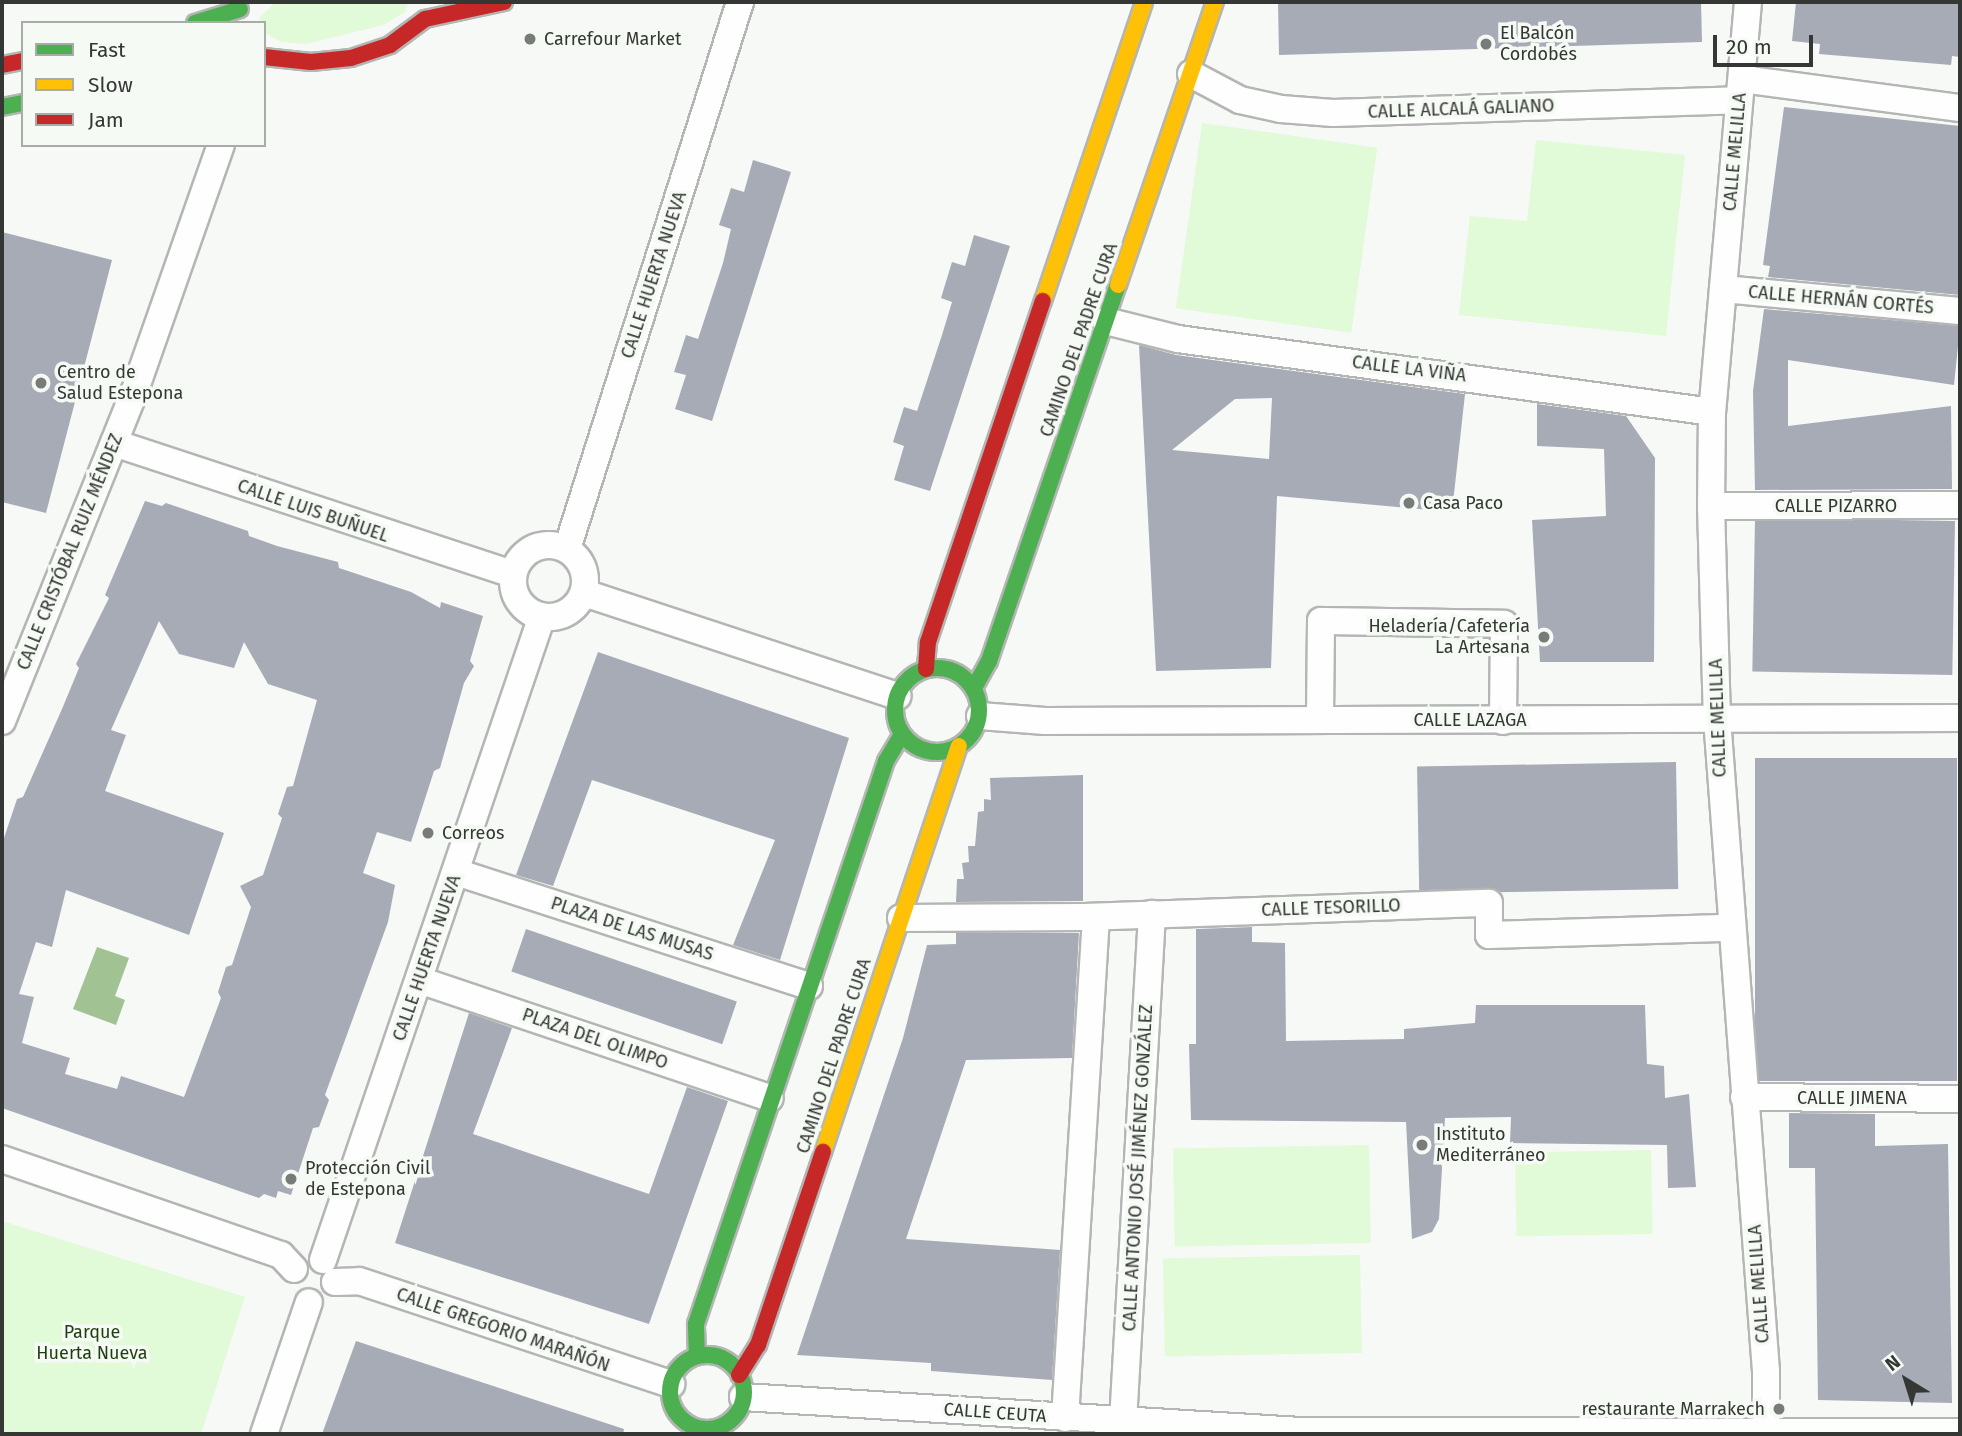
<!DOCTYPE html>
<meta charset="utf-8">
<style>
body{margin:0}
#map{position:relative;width:1962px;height:1436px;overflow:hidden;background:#f6f9f5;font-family:"Fira Sans",sans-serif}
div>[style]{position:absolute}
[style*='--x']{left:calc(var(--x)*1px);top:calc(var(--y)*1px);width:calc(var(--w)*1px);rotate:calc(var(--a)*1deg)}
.green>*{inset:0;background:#e1fad8;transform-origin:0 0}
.water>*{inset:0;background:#a1c393}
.building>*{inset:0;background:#a7abb6;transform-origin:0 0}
.roads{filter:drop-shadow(2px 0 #b3b6b3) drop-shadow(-2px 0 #b3b6b3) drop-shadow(0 2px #b3b6b3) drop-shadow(0 -2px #b3b6b3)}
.street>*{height:26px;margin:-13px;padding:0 13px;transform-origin:13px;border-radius:13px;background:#fefefe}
.street>.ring{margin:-13px;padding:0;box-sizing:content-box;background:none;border:26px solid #fefefe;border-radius:50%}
.fast>*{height:16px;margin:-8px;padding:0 8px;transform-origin:8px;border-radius:8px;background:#4caf50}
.fast>.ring{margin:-8px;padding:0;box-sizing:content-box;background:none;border:16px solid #4caf50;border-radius:50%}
.slow>*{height:16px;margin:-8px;padding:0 8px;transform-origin:8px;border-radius:8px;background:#ffc107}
.jam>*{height:16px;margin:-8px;padding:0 8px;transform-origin:8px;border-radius:8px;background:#c62828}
.dots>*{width:19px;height:19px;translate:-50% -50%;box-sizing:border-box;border:4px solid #f5faf4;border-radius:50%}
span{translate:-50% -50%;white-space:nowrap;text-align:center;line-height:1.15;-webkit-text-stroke:7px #f5faf4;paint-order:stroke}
.poi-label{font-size:18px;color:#353734}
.left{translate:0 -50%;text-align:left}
.right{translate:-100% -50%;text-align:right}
.street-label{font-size:18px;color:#353734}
.park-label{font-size:18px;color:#1d3e0f}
.frame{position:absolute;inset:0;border:4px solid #353734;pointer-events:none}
.legend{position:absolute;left:21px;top:21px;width:245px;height:126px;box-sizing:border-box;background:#f5faf4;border:2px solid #a8aca7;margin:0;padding:9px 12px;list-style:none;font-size:21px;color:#353734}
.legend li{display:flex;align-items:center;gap:14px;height:35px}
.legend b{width:35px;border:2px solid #a8aca7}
.north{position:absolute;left:1871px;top:1345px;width:70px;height:70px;-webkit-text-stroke:5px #f5faf4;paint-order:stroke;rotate:322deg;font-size:19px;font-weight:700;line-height:28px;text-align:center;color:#353734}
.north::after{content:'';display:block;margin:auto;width:24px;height:32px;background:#353734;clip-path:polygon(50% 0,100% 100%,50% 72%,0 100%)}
.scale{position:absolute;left:1713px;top:35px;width:100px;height:32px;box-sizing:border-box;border:4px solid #353734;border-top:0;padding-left:9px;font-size:21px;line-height:24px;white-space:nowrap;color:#353734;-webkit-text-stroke:5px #f5faf4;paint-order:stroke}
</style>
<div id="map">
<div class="green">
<div style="clip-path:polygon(276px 2px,408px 2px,405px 12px,383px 25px,306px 44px,281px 42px,264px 32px,259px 18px)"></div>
<div style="left:1202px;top:123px;width:177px;height:187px;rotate:8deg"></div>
<div style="clip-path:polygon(1536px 140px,1685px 155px,1666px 336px,1459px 315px,1470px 216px,1527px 221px)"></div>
<div style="left:1369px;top:1145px;width:98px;height:196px;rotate:89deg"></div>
<div style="left:1651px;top:1150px;width:84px;height:136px;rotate:89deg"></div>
<div style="clip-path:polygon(2px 1221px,245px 1297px,201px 1434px,2px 1434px)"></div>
<div style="left:1360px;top:1255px;width:98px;height:197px;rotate:89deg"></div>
</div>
<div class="water">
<div style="clip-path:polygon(97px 947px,129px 958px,115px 996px,125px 1000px,116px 1025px,73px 1009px)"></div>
</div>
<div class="building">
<div style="clip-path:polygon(1278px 2px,1701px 2px,1702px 42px,1279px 55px)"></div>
<div style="clip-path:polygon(1796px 2px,1960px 2px,1960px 57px,1952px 56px,1951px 65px,1819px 54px,1820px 44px,1792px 41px)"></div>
<div style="clip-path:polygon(1784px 107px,1960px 126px,1960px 295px,1768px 277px,1770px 266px,1763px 265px)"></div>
<div style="clip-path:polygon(753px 160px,791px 172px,712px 421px,675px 409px,686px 375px,674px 372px,686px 335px,698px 339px,723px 263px,731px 229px,719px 225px,731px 188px,744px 192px)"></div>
<div style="clip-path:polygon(2px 232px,112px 260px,46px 513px,2px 502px)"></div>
<div style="clip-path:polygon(974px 235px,1010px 246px,930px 491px,894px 480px,904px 446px,893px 442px,904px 407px,917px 411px,942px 335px,952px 302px,941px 298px,952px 262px,965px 266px)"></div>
<div style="clip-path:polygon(1764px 309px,1960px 326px,1954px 385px,1788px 360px,1788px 426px,1951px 406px,1952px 489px,1755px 490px,1753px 391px)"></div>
<div style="clip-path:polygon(evenodd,1139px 345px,1176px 355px,1465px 394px,1452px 512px,1277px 496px,1271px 668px,1156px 671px,1139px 345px,1272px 398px,1269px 459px,1172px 450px,1235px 399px,1272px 398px)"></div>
<div style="clip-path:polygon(1537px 404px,1626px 416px,1655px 458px,1654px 662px,1540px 662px,1532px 520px,1606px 516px,1604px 449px,1537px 446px)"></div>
<div style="clip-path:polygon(evenodd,145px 501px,162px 506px,166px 503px,248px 531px,249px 536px,277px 546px,338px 562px,339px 568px,411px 592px,440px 608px,441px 602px,483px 616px,470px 661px,474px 666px,464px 683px,440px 768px,434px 771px,411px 842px,377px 832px,363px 873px,395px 885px,388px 922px,325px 1095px,329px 1100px,319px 1127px,313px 1128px,291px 1195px,278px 1191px,276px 1198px,264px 1194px,259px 1198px,2px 1108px,2px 844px,17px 799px,23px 797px,62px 709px,79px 668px,76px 664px,109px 598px,105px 595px,145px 501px,159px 621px,179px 654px,234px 668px,244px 642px,268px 684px,317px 700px,293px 786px,287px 787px,278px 814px,282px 818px,263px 875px,240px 886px,251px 907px,232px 965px,226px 967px,218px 992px,221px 998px,184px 1097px,121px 1076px,117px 1089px,65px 1074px,70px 1058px,22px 1043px,34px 997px,19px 994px,36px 942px,52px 947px,66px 890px,189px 935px,224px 833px,105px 791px,126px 735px,111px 730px,159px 621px)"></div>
<div style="left:1955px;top:521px;width:154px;height:200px;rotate:91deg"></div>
<div style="clip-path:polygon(598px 652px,849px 738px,780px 960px,733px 945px,775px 840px,592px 780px,553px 886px,516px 875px)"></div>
<div style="left:1755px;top:758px;width:202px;height:323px"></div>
<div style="left:1676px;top:762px;width:127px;height:259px;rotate:89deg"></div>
<div style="clip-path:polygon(1083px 775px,1083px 901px,956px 902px,957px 879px,964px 879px,962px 863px,969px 862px,968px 846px,975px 846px,978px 812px,984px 811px,984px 799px,991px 800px,990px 778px)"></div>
<div style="clip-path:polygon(1252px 927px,1252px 942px,1285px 943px,1286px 1041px,1404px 1039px,1404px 1029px,1475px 1023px,1476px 1005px,1645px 1005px,1647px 1064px,1664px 1066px,1665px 1098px,1689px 1094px,1696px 1187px,1668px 1188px,1667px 1145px,1510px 1143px,1511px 1117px,1445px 1118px,1439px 1219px,1432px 1232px,1412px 1239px,1406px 1122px,1191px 1120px,1189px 1044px,1196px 1044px,1196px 929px)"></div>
<div style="left:526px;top:929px;width:223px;height:45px;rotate:19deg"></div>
<div style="clip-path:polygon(956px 933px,1079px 933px,1072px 1058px,966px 1060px,906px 1239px,1060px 1250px,1052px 1380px,931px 1371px,931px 1363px,797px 1355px,903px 1038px,927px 945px,956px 944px)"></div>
<div style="clip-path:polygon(469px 1013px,512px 1028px,473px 1134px,649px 1194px,687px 1087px,728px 1101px,649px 1324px,395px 1243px)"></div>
<div style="clip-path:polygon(1789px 1113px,1875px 1114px,1875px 1146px,1948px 1144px,1952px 1403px,1818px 1400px,1815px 1168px,1789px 1168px)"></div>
<div style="clip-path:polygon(356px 1341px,624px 1429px,623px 1434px,322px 1434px)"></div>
</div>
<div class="roads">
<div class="street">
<div style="--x:1748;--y:2;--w:412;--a:95"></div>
<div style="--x:1712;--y:412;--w:94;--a:90.6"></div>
<div style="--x:1711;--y:506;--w:212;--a:88.4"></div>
<div style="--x:1717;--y:718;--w:655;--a:85.71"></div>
<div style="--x:1766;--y:1371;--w:63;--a:90"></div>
<div style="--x:1191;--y:74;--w:55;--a:28"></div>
<div style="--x:1240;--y:100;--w:42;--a:12.4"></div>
<div style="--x:1281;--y:109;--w:52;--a:4.4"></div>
<div style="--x:1333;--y:113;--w:405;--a:-1.8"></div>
<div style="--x:1742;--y:79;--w:220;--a:7.6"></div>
<div style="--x:1723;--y:289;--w:238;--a:5.3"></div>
<div style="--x:1106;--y:321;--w:74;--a:14"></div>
<div style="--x:1178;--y:339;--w:539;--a:7.78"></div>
<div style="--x:114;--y:443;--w:420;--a:18.2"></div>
<div style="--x:1711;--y:506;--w:249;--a:-0.2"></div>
<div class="ring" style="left:513px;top:545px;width:46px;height:46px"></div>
<div style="--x:567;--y:549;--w:574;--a:-72.45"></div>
<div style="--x:584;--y:593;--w:330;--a:18.2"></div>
<div style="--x:980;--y:716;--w:65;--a:4.4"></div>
<div style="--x:1045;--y:721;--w:915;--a:-0.19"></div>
<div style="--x:1320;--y:718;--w:97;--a:-89.4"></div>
<div style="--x:1321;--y:621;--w:183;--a:0.9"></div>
<div style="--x:1504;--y:624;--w:97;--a:90.6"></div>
<div style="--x:2;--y:721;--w:354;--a:-68.1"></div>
<div style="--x:134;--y:393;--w:263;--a:-70.7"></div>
<div style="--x:456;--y:872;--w:371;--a:17.9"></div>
<div style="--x:901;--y:918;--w:183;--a:-0.3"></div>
<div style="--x:1084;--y:917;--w:405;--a:-2"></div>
<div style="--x:1489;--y:903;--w:32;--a:90"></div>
<div style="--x:1489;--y:935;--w:241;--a:-1.7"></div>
<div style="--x:419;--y:980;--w:370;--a:18.6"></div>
<div style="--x:1744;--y:1097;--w:216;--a:0.5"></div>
<div style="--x:2;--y:1159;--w:295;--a:19"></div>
<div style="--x:281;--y:1255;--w:19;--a:47"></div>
<div style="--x:323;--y:1260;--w:680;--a:-71.22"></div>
<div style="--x:335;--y:1282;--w:24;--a:-2"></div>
<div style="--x:359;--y:1281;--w:329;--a:18.3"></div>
<div style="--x:743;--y:1397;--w:558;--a:3.49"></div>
<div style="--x:1300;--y:1431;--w:660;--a:0.09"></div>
<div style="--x:1065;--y:1418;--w:502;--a:-86.46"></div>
<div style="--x:1123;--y:1422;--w:509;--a:-86.73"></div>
<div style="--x:264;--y:1434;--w:139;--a:-71.2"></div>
</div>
<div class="fast">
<div style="--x:195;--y:23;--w:47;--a:-17.3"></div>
<div style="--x:2;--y:107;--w:21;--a:-11"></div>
<div class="ring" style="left:895px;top:668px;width:68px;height:68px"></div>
<div style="--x:974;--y:688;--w:31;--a:-61"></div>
<div style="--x:989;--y:661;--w:398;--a:-71.1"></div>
<div class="ring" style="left:670px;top:1355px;width:58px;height:58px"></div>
<div style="--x:697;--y:1356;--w:32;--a:-92"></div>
<div style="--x:696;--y:1324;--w:594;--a:-71.35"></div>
<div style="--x:886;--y:761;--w:31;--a:-59"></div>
</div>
<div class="slow">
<div style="--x:1118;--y:285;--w:299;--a:-71.1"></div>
<div style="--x:1043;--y:301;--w:316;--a:-71.3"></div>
<div style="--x:823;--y:1152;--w:428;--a:-71.5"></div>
</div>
<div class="jam">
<div style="--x:264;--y:57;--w:47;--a:6.1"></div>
<div style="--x:311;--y:62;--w:40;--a:-5.7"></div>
<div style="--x:351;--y:58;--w:41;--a:-18.4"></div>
<div style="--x:390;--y:45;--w:44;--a:-36.6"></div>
<div style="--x:425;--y:19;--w:81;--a:-12.1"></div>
<div style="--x:2;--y:65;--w:21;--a:-11"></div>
<div style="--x:926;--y:669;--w:27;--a:-86"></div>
<div style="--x:928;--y:642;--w:360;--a:-71.4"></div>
<div style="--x:739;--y:1375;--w:36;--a:-58"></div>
<div style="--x:758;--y:1345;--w:204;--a:-71.4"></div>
</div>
</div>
<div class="dots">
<div style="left:530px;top:39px;background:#797b78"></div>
<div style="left:1486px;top:44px;background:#797b78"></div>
<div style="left:41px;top:383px;background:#797b78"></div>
<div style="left:1409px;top:503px;background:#797b78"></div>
<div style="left:1544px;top:637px;background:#797b78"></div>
<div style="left:428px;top:833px;background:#797b78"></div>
<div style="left:1422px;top:1145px;background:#797b78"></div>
<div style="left:291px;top:1179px;background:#797b78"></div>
<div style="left:1779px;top:1409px;background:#797b78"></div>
</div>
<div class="poi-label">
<span class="left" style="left:1500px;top:44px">El Balcón<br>Cordobés</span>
<span class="left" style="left:544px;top:39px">Carrefour Market</span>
<span class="left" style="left:57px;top:383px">Centro de<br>Salud Estepona</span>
<span class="left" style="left:1423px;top:503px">Casa Paco</span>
<span class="right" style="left:1530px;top:637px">Heladería/Cafetería<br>La Artesana</span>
<span class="left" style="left:442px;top:833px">Correos</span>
<span class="left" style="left:1436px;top:1145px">Instituto<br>Mediterráneo</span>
<span class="left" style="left:305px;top:1179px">Protección Civil<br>de Estepona</span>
<span class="right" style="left:1765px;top:1409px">restaurante Marrakech</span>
</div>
<div class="street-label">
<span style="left:1461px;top:109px;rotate:-2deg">CALLE ALCALÁ GALIANO</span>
<span style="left:1735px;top:152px;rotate:-85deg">CALLE MELILLA</span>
<span style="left:654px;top:275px;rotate:-72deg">CALLE HUERTA NUEVA</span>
<span style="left:1841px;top:300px;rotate:5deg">CALLE HERNÁN CORTÉS</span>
<span style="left:1079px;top:340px;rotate:-71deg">CAMINO DEL PADRE CURA</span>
<span style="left:1409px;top:369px;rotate:7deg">CALLE LA VIÑA</span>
<span style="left:1836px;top:506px">CALLE PIZARRO</span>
<span style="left:313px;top:511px;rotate:19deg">CALLE LUIS BUÑUEL</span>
<span style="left:70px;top:552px;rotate:-68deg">CALLE CRISTÓBAL RUIZ MÉNDEZ</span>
<span style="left:1718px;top:718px;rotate:-92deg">CALLE MELILLA</span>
<span style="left:1470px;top:720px">CALLE LAZAGA</span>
<span style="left:1331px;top:908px;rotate:-2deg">CALLE TESORILLO</span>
<span style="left:632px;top:929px;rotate:18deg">PLAZA DE LAS MUSAS</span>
<span style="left:427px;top:958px;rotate:-71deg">CALLE HUERTA NUEVA</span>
<span style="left:595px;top:1039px;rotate:19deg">PLAZA DEL OLIMPO</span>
<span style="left:834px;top:1056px;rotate:-72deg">CAMINO DEL PADRE CURA</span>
<span style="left:1852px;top:1098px">CALLE JIMENA</span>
<span style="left:1138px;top:1168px;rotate:-87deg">CALLE ANTONIO JOSÉ JIMÉNEZ GONZÁLEZ</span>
<span style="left:1759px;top:1284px;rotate:-94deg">CALLE MELILLA</span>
<span style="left:503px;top:1330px;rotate:19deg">CALLE GREGORIO MARAÑÓN</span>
<span style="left:995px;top:1413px;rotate:4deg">CALLE CEUTA</span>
</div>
<div class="park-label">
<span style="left:92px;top:1343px">Parque<br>Huerta Nueva</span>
</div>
<div class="frame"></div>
<ul class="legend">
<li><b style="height:9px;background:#4caf50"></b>Fast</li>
<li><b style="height:9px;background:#ffc107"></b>Slow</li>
<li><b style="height:9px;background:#c62828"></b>Jam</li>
</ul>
<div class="north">N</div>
<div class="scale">20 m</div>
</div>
